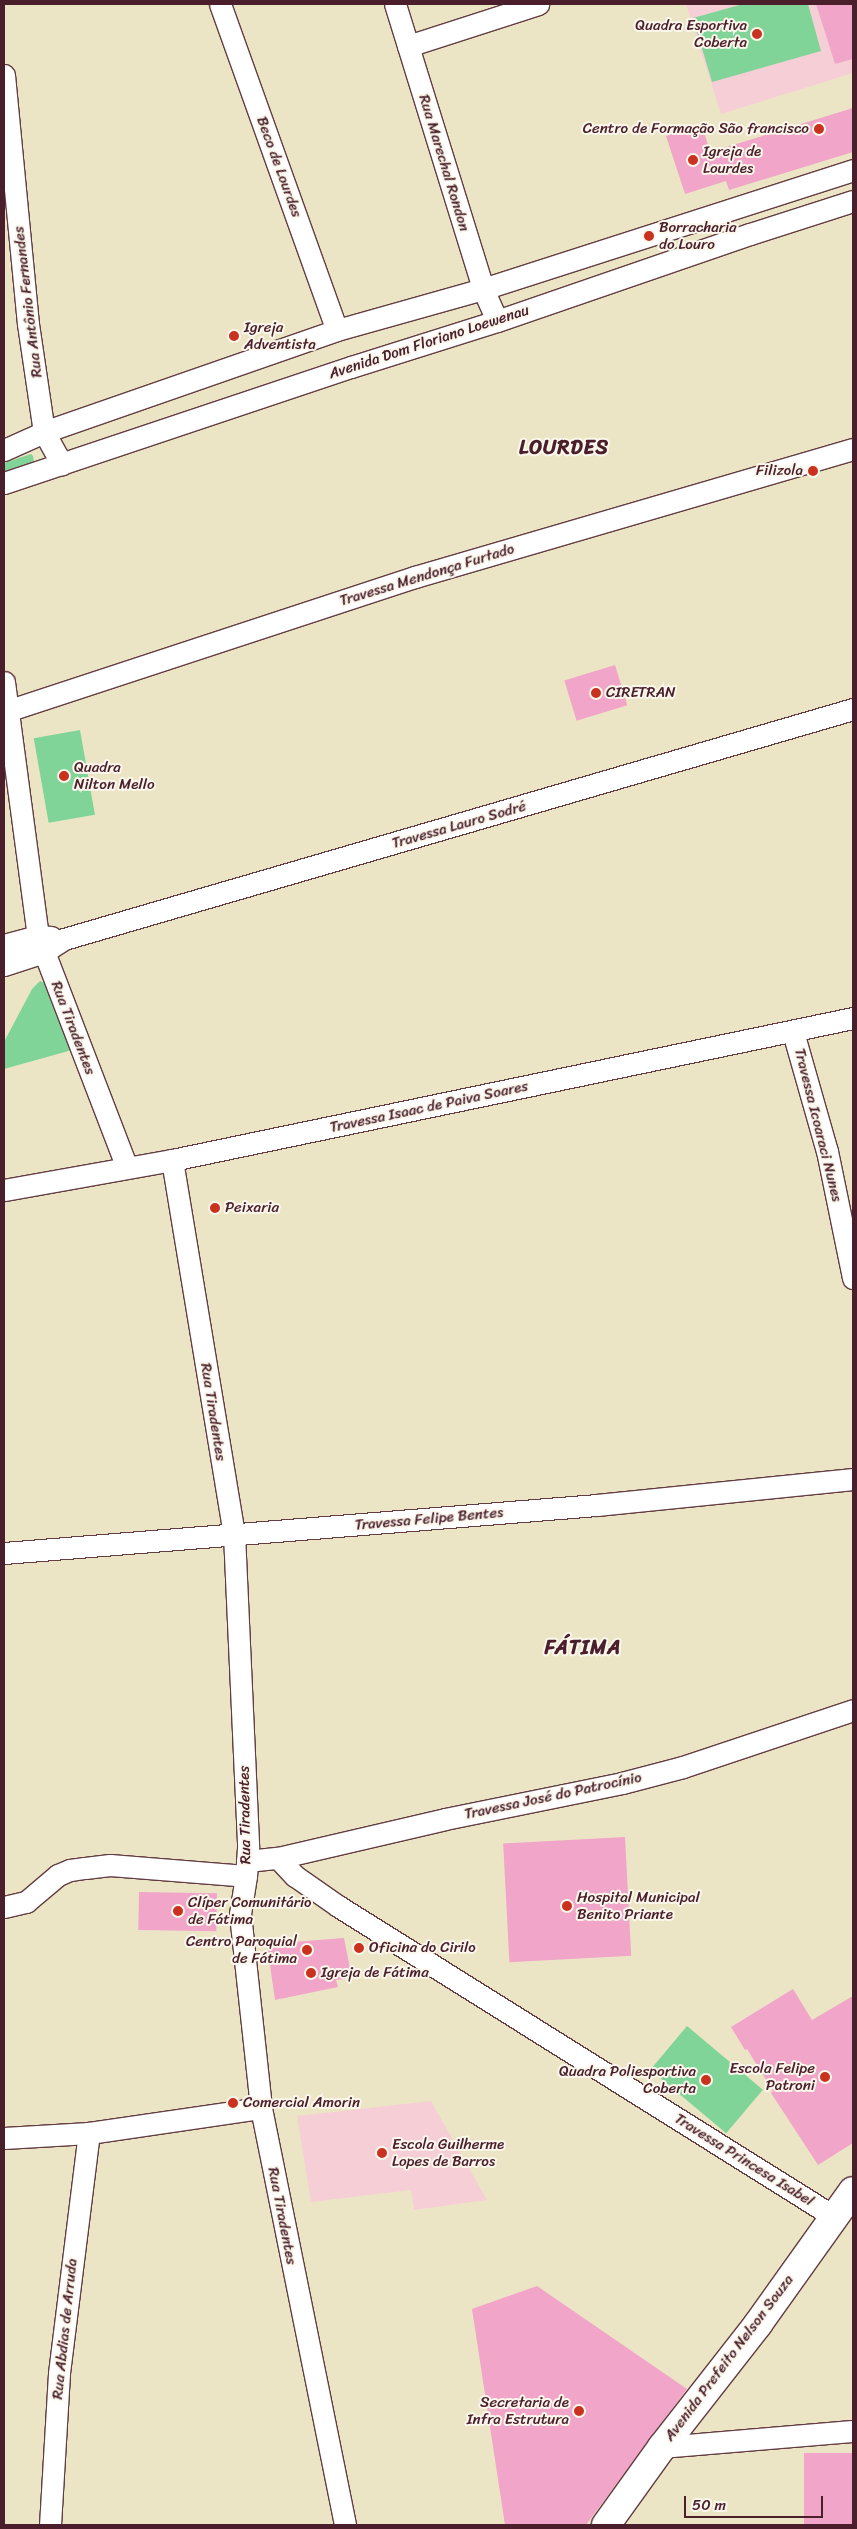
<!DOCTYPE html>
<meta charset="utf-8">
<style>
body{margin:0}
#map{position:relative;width:857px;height:2529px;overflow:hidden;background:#ece5c5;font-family:Sriracha,sans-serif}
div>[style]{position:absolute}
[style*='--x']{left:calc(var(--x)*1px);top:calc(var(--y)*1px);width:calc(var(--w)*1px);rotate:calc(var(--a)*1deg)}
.built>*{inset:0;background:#f6cfd6}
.green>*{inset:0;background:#80d497;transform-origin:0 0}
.building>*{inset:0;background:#f0a5c9;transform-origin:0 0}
.roads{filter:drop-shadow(1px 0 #623d42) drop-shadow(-1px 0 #623d42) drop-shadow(0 1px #623d42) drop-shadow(0 -1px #623d42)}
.minor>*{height:21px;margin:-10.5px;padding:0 10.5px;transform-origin:10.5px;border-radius:10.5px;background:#fff}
.major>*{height:28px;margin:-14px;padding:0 14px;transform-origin:14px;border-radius:14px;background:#fff}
.dots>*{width:14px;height:14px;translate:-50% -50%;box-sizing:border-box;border:2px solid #fbf7ec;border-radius:50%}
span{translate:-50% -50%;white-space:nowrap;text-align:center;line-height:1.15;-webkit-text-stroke:4px #fbf7ec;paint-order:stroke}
.poi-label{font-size:15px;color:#4a1f2b}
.right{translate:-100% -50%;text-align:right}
.left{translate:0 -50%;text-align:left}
.street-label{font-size:15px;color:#4a1f2b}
.district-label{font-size:20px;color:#4a1f2b;font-weight:700;letter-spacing:1px}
.frame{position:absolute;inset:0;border:5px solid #4a1f2b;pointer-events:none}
.scale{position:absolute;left:684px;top:2496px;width:139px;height:22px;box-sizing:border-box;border:2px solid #4a1f2b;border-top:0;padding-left:6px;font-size:15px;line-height:18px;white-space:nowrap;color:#4a1f2b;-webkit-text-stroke:4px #fbf7ec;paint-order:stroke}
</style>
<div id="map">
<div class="built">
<div style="clip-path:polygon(686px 4px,743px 4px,693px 18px,821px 51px,808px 4px,824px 4px,817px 6px,835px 64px,853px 59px,853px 73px,721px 114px)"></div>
<div style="clip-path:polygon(431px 2101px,487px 2200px,414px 2210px,411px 2190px,311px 2202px,297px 2116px)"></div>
</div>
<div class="green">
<div style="clip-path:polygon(743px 4px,808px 4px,821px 51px,712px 82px,693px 18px)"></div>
<div style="clip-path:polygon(31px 454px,33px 456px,34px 463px,4px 474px,4px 463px)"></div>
<div style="left:80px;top:730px;width:86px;height:47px;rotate:80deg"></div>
<div style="clip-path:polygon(40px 981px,45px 983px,72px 1050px,4px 1069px,4px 1042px,32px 989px)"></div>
<div style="left:687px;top:2026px;width:99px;height:57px;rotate:40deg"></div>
</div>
<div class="building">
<div style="clip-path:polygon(816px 4px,853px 4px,853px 59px,835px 64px)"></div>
<div style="clip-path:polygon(853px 108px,853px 152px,729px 190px,726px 181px,685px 194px,666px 136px,702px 125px,710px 152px)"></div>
<div style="left:615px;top:665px;width:42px;height:53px;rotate:73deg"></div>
<div style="left:625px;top:1837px;width:119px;height:122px;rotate:87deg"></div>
<div style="left:139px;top:1892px;width:78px;height:38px;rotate:1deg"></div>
<div style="clip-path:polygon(344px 1938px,352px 1978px,336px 1980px,338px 1987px,275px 2000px,267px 1944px)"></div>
<div style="clip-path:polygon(793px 1989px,812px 2020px,853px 1996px,853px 2143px,818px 2165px,771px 2093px,773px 2091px,747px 2049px,745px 2050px,731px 2027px)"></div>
<div style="clip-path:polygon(537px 2286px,687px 2389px,586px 2525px,505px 2525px,472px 2309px)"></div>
<div style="left:853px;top:2453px;width:72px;height:49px;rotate:90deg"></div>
</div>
<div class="roads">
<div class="minor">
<div style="--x:220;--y:4;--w:346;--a:70.3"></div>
<div style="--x:395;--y:4;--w:298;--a:72.8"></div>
<div style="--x:483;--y:289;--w:35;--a:66"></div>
<div style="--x:408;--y:46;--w:137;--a:-17.9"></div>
<div style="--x:4;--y:75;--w:250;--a:84.5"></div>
<div style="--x:28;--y:324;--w:109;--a:81.6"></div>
<div style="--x:44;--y:432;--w:37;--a:61"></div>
<div style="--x:4;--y:450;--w:44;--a:-24.2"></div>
<div style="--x:44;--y:432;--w:310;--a:-19.2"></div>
<div style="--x:337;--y:330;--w:152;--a:-15.7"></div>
<div style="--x:483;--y:289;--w:389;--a:-17.8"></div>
<div style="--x:4;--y:483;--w:366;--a:-18.5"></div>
<div style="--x:351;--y:367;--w:153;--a:-17.5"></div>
<div style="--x:497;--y:321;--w:268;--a:-19"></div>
<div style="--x:750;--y:234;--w:108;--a:-17.8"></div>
<div style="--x:4;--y:682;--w:256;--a:82.4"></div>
<div style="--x:38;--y:936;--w:248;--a:69"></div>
<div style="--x:4;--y:712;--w:433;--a:-18.2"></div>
<div style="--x:415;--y:577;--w:456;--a:-16.3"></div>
<div style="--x:4;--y:945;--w:35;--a:-15"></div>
<div style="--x:38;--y:936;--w:13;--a:4"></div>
<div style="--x:4;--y:965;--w:42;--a:-18"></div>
<div style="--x:44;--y:952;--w:24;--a:-33"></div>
<div style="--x:64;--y:939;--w:822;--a:-16.25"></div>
<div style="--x:793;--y:1032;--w:124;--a:74.1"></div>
<div style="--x:827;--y:1151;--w:130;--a:78.4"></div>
<div style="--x:172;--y:1160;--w:379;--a:80.6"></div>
<div style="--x:234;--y:1534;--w:314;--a:87.4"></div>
<div style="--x:248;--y:1848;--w:28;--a:94"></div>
<div style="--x:246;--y:1876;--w:38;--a:99"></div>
<div style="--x:240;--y:1914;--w:195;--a:83.8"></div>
<div style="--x:261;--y:2108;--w:425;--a:78.6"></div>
<div style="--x:4;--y:1190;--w:171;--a:-10.1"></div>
<div style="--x:172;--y:1160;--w:696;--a:-11.78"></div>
<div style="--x:4;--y:1553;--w:595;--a:-4.63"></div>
<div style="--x:597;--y:1505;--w:257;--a:-5.8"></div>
<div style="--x:278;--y:1858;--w:25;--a:47"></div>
<div style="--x:295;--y:1876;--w:52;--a:34.9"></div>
<div style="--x:338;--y:1906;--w:584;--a:32.06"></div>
<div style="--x:247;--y:1861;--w:31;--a:-6"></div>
<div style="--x:278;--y:1858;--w:171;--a:-13.1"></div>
<div style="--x:445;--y:1819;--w:181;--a:-11.5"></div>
<div style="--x:622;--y:1783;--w:63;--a:-14.7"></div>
<div style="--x:683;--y:1767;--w:179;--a:-18.5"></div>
<div style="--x:4;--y:1907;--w:23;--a:-13"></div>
<div style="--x:26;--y:1902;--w:42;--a:-40.2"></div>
<div style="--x:58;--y:1875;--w:13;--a:-23"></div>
<div style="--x:70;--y:1870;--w:15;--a:-8"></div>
<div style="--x:85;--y:1868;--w:25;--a:-7"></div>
<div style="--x:110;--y:1865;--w:136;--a:4.6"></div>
<div style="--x:4;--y:2138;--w:85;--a:-3.4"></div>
<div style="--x:89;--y:2133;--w:174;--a:-8.3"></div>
<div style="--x:662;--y:2447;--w:192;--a:-4.8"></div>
<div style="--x:50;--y:2525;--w:152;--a:-86.6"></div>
<div style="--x:59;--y:2373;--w:242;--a:-82.9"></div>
</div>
<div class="major">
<div style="--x:606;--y:2525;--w:96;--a:-54.3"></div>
<div style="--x:662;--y:2447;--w:156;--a:-52"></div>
<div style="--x:758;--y:2324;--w:163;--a:-54.5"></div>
</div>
</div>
<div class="dots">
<div style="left:757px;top:34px;background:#c8321e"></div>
<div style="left:819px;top:129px;background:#c8321e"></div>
<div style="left:693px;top:160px;background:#c8321e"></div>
<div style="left:649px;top:236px;background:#c8321e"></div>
<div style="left:234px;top:336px;background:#c8321e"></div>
<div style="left:813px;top:471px;background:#c8321e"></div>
<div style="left:596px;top:693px;background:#c8321e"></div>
<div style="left:64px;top:776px;background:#c8321e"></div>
<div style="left:215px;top:1208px;background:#c8321e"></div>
<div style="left:567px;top:1906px;background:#c8321e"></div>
<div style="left:178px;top:1911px;background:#c8321e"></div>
<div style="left:359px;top:1948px;background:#c8321e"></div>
<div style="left:307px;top:1950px;background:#c8321e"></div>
<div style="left:311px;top:1973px;background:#c8321e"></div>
<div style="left:825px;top:2077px;background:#c8321e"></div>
<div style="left:706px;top:2080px;background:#c8321e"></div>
<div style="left:233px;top:2103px;background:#c8321e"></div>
<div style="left:382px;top:2153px;background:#c8321e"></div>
<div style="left:579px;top:2411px;background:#c8321e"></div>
</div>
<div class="poi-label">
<span class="right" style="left:747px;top:34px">Quadra Esportiva<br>Coberta</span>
<span class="right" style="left:809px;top:129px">Centro de Formação São francisco</span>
<span class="left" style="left:703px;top:160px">Igreja de<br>Lourdes</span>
<span class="left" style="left:659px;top:236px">Borracharia<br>do Louro</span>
<span class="left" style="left:244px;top:336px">Igreja<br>Adventista</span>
<span class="right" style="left:803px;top:471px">Filizola</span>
<span class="left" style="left:606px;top:693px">CIRETRAN</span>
<span class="left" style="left:74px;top:776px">Quadra<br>Nilton Mello</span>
<span class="left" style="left:225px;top:1208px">Peixaria</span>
<span class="left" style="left:577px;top:1906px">Hospital Municipal<br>Benito Priante</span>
<span class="left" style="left:188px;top:1911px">Clíper Comunitário<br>de Fátima</span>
<span class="right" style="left:297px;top:1950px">Centro Paroquial<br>de Fátima</span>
<span class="left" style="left:369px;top:1948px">Oficina do Cirilo</span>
<span class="left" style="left:321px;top:1973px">Igreja de Fátima</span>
<span class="right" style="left:815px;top:2077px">Escola Felipe<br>Patroni</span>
<span class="right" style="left:696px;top:2080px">Quadra Poliesportiva<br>Coberta</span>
<span class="left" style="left:243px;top:2103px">Comercial Amorin</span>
<span class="left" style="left:392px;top:2153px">Escola Guilherme<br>Lopes de Barros</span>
<span class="right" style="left:569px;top:2411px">Secretaria de<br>Infra Estrutura</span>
</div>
<div class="street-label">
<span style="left:444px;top:163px;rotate:73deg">Rua Marechal Rondon</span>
<span style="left:279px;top:167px;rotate:70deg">Beco de Lourdes</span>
<span style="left:28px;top:302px;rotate:-97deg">Rua Antônio Fernandes</span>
<span style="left:429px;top:342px;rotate:-18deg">Avenida Dom Floriano Loewenau</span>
<span style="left:427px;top:575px;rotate:-17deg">Travessa Mendonça Furtado</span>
<span style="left:459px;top:825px;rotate:-16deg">Travessa Lauro Sodré</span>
<span style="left:73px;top:1028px;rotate:69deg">Rua Tiradentes</span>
<span style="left:429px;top:1107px;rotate:-12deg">Travessa Isaac de Paiva Soares</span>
<span style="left:818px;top:1125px;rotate:76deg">Travessa Icoaraci Nunes</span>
<span style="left:213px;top:1412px;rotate:81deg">Rua Tiradentes</span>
<span style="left:429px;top:1519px;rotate:-5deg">Travessa Felipe Bentes</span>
<span style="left:553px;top:1796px;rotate:-12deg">Travessa José do Patrocínio</span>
<span style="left:245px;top:1815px;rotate:-91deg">Rua Tiradentes</span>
<span style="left:744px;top:2160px;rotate:32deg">Travessa Princesa Isabel</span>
<span style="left:282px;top:2216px;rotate:79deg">Rua Tiradentes</span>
<span style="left:65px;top:2329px;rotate:-84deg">Rua Abdias de Arruda</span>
<span style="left:729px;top:2358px;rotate:-53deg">Avenida Prefeito Nelson Souza</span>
</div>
<div class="district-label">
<span style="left:564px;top:447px">LOURDES</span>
<span style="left:583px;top:1647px">FÁTIMA</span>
</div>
<div class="frame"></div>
<div class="scale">50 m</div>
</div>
